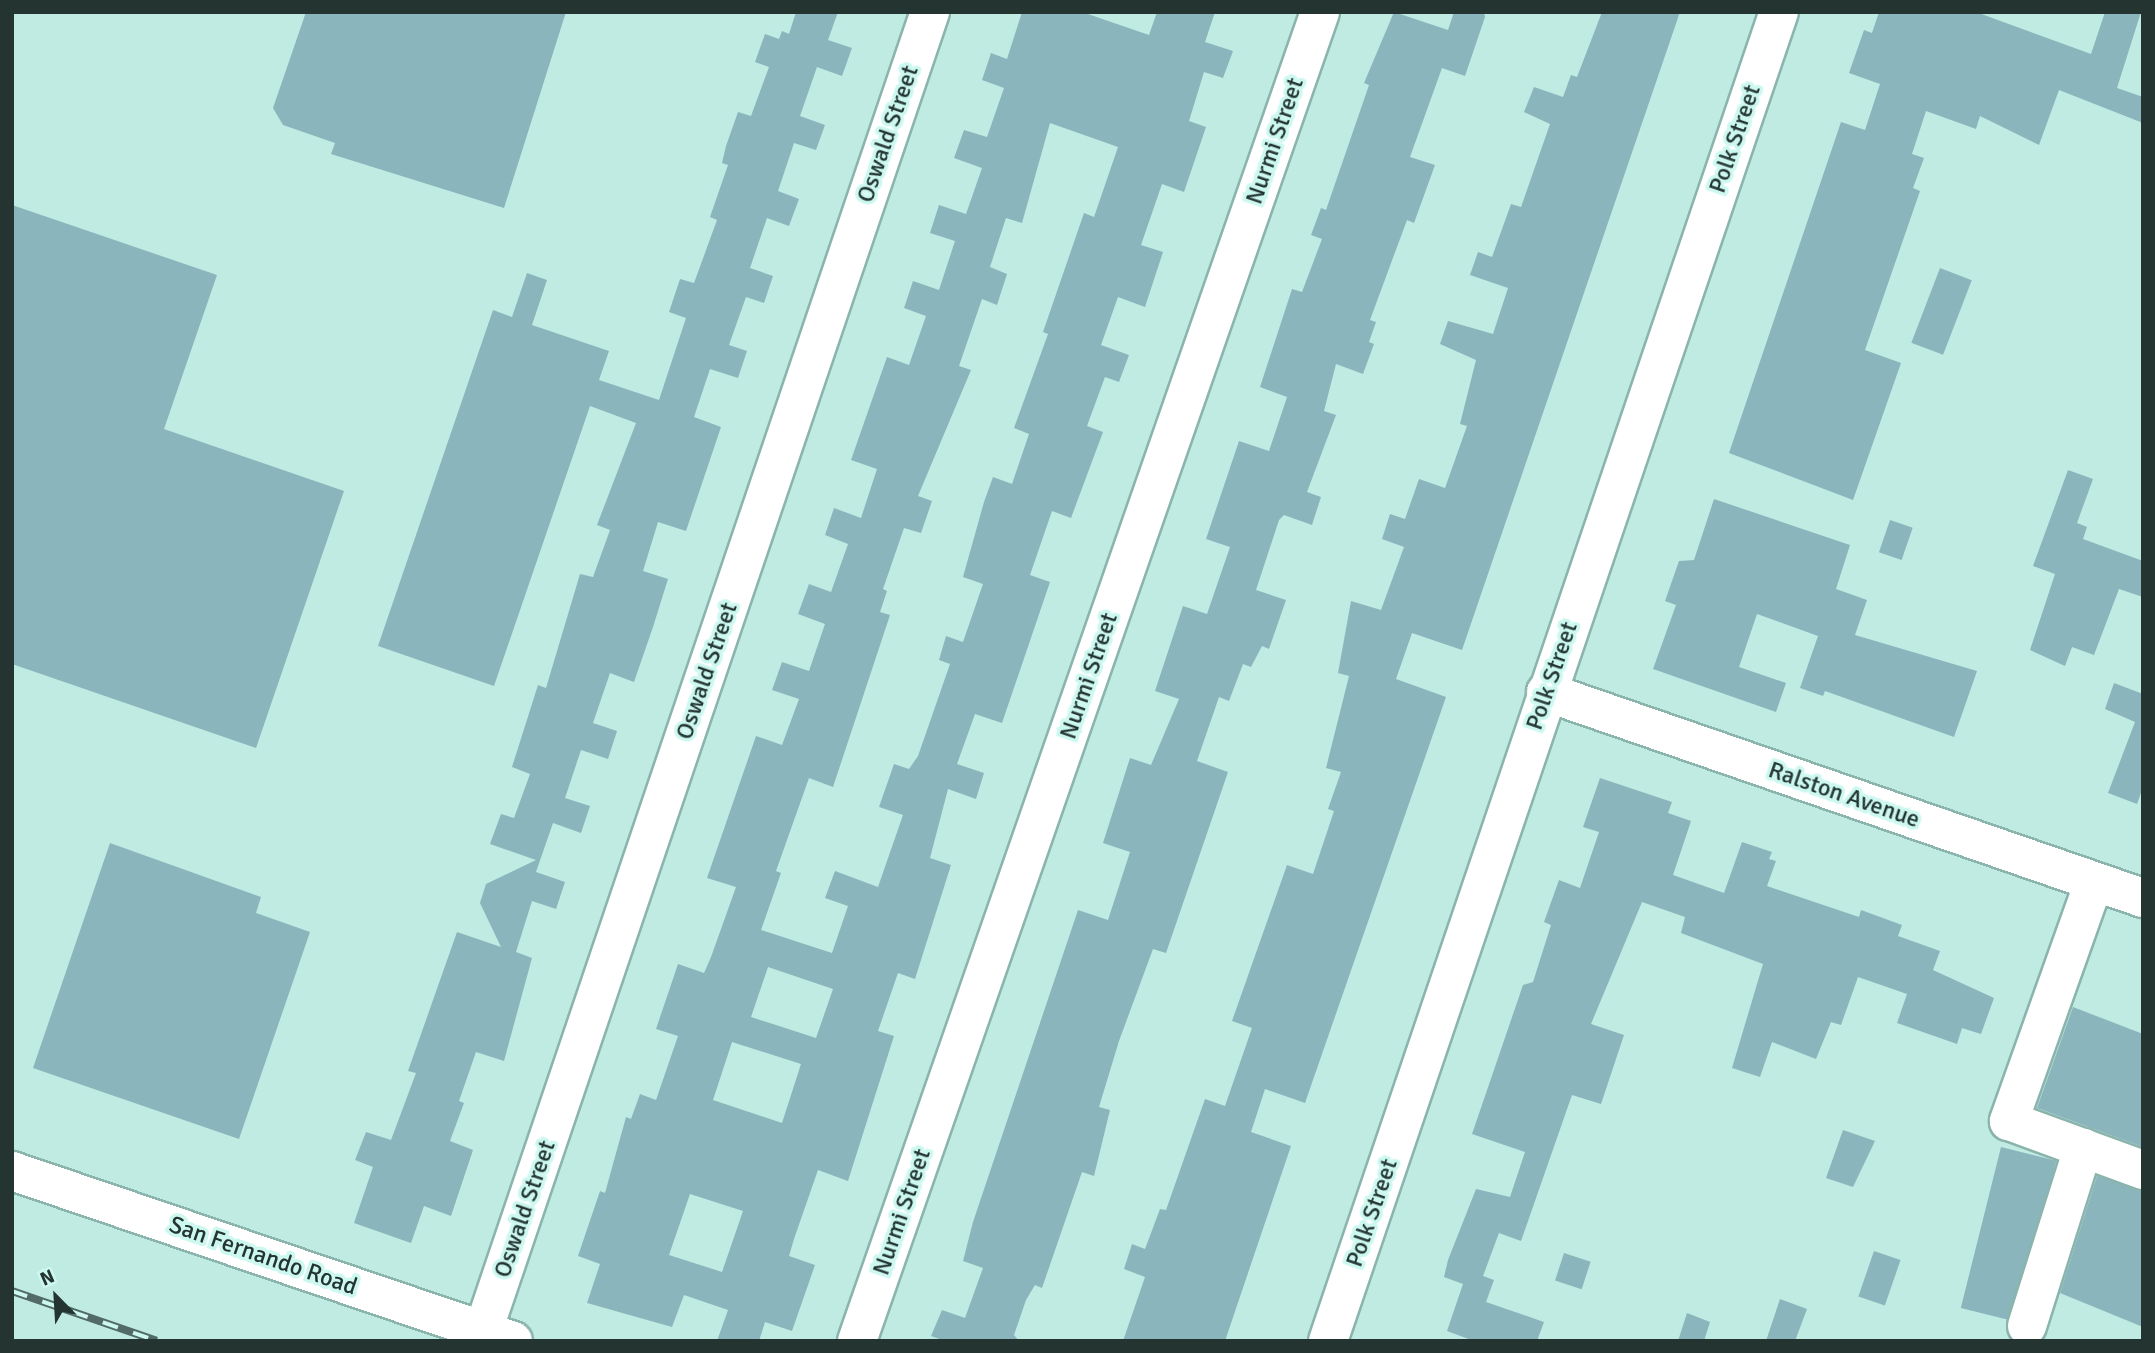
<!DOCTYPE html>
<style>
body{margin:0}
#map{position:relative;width:2155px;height:1353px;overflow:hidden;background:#bfebe2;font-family:Signika,sans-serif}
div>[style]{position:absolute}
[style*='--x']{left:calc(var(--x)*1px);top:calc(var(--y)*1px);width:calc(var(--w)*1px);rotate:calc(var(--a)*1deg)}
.building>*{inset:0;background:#8bb5bc;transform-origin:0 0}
.roads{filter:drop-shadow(2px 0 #8ab4ac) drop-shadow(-2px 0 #8ab4ac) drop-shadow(0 2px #8ab4ac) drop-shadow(0 -2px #8ab4ac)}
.minor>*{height:38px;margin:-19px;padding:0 19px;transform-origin:19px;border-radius:19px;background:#fff}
.major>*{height:38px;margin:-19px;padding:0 19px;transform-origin:19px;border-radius:19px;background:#fff}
.rail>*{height:8px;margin-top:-4px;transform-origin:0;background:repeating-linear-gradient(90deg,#ccf8f0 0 16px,#526b66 0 32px);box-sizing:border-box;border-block:2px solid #526b66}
span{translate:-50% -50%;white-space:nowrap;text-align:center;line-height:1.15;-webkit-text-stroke:7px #ccf8f0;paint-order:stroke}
.street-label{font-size:24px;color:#233431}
.frame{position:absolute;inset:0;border:14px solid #233431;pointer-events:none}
.north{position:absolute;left:21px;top:1262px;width:70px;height:70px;-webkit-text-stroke:5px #ccf8f0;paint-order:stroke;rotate:336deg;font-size:19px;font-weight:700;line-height:28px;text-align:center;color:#233431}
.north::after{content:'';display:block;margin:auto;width:24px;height:32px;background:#233431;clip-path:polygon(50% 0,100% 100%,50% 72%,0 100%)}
</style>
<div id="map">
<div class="building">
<div style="clip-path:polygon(306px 12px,566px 12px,504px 208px,331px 154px,335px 143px,283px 125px,273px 108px)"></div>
<div style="clip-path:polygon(796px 12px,838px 12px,828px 40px,852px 48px,842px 76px,817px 67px,800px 116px,825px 125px,816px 150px,794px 143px,778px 191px,799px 199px,789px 226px,767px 218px,750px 268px,773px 276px,764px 303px,746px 297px,729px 345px,747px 351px,738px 378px,710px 369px,694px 417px,721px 427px,686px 531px,658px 522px,643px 571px,668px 579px,653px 627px,634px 682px,610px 673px,593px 723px,617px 731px,608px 759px,581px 750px,565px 798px,590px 806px,581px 833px,553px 823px,536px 872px,565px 882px,556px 909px,532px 901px,516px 952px,532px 958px,504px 1061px,476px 1052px,459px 1101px,464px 1103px,450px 1141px,473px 1150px,451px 1216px,424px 1206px,411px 1243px,354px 1223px,373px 1167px,355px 1160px,366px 1132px,391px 1140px,416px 1073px,408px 1071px,457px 932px,501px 947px,480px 903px,486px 884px,536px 860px,490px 844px,501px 814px,514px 818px,530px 774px,512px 767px,538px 685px,546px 688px,580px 574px,593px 577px,610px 530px,597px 525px,636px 423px,590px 406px,494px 686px,378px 646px,493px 310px,512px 317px,527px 273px,547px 280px,532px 325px,609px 351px,599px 380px,659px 400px,686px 318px,669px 312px,680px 279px,694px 283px,717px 220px,710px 217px,728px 165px,722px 163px,726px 146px,738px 112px,751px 116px,769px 67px,755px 62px,765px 34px,779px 39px,782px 31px,789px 34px)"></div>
<div style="clip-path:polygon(evenodd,1022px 12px,1082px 12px,1149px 35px,1157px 12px,1215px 12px,1205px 42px,1233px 51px,1223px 78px,1204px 72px,1189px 121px,1206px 127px,1184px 192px,1162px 184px,1141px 245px,1163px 252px,1145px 307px,1118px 297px,1101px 345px,1129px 355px,1119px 382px,1105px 377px,1087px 426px,1103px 432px,1071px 518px,1052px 511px,1030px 575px,1050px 582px,1002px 723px,975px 714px,957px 764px,984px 773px,976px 799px,948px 789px,930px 858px,951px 865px,915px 979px,898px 973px,878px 1031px,894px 1036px,848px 1181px,818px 1170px,794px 1239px,789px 1256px,815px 1265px,792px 1331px,765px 1322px,759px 1341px,717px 1341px,728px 1310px,684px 1295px,672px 1327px,587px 1303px,600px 1264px,578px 1256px,600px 1191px,605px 1193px,626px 1117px,631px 1119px,640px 1094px,656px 1100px,678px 1036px,656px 1029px,678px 964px,704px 973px,711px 957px,736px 887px,707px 878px,756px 736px,782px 745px,799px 699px,772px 690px,782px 662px,809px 671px,825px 624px,798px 614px,809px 584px,831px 592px,848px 544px,825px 535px,834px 508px,861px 518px,877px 469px,851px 460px,887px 357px,909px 365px,926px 316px,904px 308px,913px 281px,939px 290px,955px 241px,930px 233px,939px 205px,966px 214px,982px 168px,954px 158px,964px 130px,987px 137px,1004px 88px,982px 80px,991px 53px,1007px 59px,1022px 12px,1050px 123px,1118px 147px,1094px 217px,1084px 213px,1043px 332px,1048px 334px,1014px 428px,1029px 434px,1012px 484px,993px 477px,984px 502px,963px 577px,983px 584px,963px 642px,946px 636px,939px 660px,950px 664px,918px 756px,909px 769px,894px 764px,879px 807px,903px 815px,878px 887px,835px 871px,825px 898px,848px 906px,832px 953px,761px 930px,781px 873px,776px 871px,809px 778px,833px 787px,890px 615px,880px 612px,887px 591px,883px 589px,904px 528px,921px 533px,932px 501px,918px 496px,971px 370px,959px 366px,982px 299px,997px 305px,1007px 274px,990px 267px,1006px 218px,1022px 223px,1050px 123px,1022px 12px,768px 967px,833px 989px,816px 1038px,751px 1017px,768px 967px,1022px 12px,732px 1042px,801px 1064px,782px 1123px,713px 1100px,732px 1042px,1022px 12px,690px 1194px,743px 1211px,722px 1272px,669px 1255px,690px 1194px)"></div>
<div style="clip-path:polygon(1394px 12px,1448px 30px,1454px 12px,1484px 12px,1485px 17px,1465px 76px,1442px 68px,1410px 157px,1435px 165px,1414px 223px,1407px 220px,1370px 320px,1376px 322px,1369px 342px,1374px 344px,1363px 374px,1336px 364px,1324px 411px,1336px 415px,1307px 492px,1321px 497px,1312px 525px,1284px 515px,1279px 520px,1256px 590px,1286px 600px,1269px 649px,1262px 646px,1251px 667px,1243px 664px,1229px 701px,1219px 697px,1197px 761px,1228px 772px,1166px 953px,1153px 949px,1119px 1041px,1099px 1107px,1110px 1110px,1094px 1176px,1082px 1172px,1042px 1288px,1035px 1285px,1026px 1300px,1014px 1335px,1019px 1341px,945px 1341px,931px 1336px,942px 1310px,965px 1318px,983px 1268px,963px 1261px,973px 1222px,1078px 910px,1108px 920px,1130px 852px,1103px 843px,1130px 758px,1151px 765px,1179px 699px,1155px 691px,1183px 606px,1207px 614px,1230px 547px,1206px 539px,1239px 441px,1269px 451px,1287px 397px,1260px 387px,1292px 289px,1302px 292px,1322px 239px,1311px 235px,1321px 208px,1326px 210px,1369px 85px,1364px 83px)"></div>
<div style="clip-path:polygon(1602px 12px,1680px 12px,1462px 650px,1412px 633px,1396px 679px,1446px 697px,1305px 1103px,1265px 1089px,1251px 1132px,1291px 1146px,1225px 1341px,1123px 1341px,1145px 1277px,1124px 1269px,1132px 1244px,1145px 1249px,1160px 1209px,1166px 1210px,1205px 1099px,1225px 1106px,1252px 1028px,1232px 1021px,1287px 865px,1313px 874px,1334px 811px,1328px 809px,1341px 772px,1326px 768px,1349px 676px,1338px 673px,1351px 601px,1381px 610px,1404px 547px,1382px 539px,1390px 514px,1405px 519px,1419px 479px,1445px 488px,1467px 426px,1460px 424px,1476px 360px,1440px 344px,1448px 321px,1493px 334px,1508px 288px,1470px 275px,1478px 252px,1492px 257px,1511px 204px,1521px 207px,1550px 124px,1524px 112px,1534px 87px,1563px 97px,1571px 75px,1577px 77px)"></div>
<div style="clip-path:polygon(1879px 12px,1976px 12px,2091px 54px,2105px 12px,2141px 12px,2117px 88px,2143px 97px,2143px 123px,2059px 90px,2039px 145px,1980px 116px,1976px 129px,1926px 111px,1912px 154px,1924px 158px,1913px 188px,1920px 191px,1865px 350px,1901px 363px,1853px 500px,1729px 453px,1841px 122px,1865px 130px,1880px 84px,1849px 73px,1864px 30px,1872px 33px)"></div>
<div style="clip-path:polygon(12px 205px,217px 275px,164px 429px,344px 491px,256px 748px,12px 664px)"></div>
<div style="left:1940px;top:268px;width:34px;height:80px;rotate:21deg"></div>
<div style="clip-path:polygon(2068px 470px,2093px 479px,2077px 523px,2087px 527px,2083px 539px,2143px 561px,2143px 597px,2119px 589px,2094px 655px,2072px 647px,2065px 666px,2030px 650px,2055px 574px,2033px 566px)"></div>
<div style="clip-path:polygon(1714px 499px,1850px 545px,1836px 589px,1867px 600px,1855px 635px,1977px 671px,1954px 737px,1825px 691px,1823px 696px,1800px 688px,1818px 636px,1757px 614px,1739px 667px,1786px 683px,1776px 712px,1653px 669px,1676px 605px,1665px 601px,1679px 561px,1694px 560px)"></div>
<div style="left:1890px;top:520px;width:24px;height:34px;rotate:19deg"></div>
<div style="clip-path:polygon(2114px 683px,2143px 694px,2143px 787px,2137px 804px,2108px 793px,2135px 722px,2105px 709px)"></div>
<div style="clip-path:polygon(1600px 778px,1672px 802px,1668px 813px,1691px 821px,1673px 875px,1724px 893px,1742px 842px,1772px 852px,1769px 859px,1776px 861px,1767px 886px,1859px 917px,1861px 910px,1902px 925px,1898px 936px,1940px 951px,1933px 970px,1994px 998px,1981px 1034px,1962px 1028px,1957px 1044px,1897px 1023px,1907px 994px,1858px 977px,1841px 1025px,1831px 1022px,1816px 1059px,1772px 1042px,1760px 1077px,1732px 1068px,1763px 964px,1681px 933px,1685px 917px,1642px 902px,1591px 1024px,1624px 1035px,1601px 1104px,1572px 1095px,1521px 1241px,1499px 1233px,1483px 1276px,1494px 1280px,1486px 1302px,1544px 1322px,1537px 1341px,1474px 1341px,1447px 1331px,1463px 1284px,1444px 1277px,1448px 1260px,1476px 1189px,1510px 1197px,1525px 1152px,1472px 1134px,1523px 985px,1533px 982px,1551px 925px,1544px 922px,1559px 880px,1580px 888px,1599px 832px,1583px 827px)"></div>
<div style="clip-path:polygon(110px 843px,261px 897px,256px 913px,310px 932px,239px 1139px,33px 1068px)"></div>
<div style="clip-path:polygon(2073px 1007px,2143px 1034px,2143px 1147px,2037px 1108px)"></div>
<div style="clip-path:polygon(1843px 1130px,1875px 1141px,1853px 1187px,1826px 1178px)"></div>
<div style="left:2001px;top:1147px;width:57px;height:166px;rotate:14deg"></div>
<div style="clip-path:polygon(2097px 1176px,2143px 1191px,2143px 1327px,2060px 1293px)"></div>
<div style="left:1874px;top:1251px;width:28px;height:48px;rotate:19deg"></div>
<div style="left:1564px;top:1253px;width:28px;height:29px;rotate:18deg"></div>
<div style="clip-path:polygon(1780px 1299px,1807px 1309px,1795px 1341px,1766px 1341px)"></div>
<div style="clip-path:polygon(1687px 1313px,1710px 1322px,1704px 1341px,1678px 1341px)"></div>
</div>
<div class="roads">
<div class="minor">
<div style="--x:1546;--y:692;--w:632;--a:19.04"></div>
<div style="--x:2094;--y:882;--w:254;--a:109.6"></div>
<div style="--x:2009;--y:1121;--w:143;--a:20.1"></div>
<div style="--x:12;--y:1171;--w:529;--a:18.74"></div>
<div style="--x:2027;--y:1326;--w:187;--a:-72.5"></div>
<div style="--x:483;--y:1331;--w:1393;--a:-71.28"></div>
<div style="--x:857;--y:1341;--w:1407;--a:-70.79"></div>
</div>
<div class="major">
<div style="--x:1328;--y:1341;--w:1403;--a:-71.26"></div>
</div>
</div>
<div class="rail">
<div style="--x:12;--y:1291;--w:153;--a:19"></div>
</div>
<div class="street-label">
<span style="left:888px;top:134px;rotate:-71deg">Oswald Street</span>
<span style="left:1735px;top:139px;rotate:-71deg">Polk Street</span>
<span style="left:1275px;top:141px;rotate:-71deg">Nurmi Street</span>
<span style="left:707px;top:671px;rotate:-71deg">Oswald Street</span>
<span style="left:1089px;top:676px;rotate:-71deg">Nurmi Street</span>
<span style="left:1552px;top:676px;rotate:-71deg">Polk Street</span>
<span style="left:1844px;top:795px;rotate:19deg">Ralston Avenue</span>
<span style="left:525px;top:1209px;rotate:-71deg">Oswald Street</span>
<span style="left:902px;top:1212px;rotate:-71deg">Nurmi Street</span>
<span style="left:1372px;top:1213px;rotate:-71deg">Polk Street</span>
<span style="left:263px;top:1256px;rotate:19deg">San Fernando Road</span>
</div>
<div class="frame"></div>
<div class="north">N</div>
</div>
